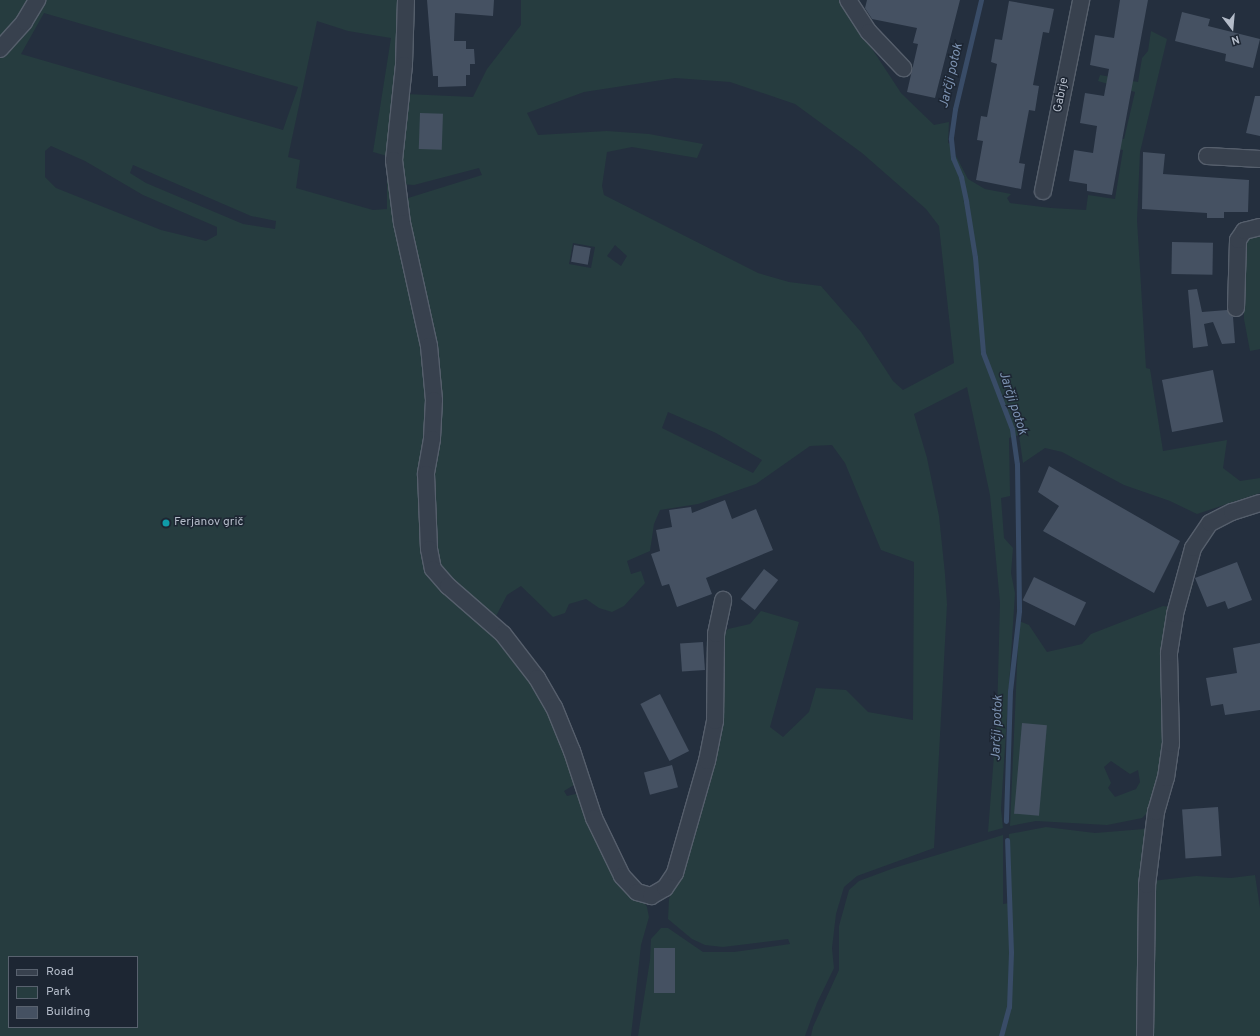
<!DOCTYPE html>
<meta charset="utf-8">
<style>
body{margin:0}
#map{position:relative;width:1260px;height:1036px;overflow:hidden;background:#242f3e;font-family:Overpass,sans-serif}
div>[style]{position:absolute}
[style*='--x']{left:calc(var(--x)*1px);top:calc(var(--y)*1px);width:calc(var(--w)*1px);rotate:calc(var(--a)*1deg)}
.green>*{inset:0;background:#263c3f}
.stream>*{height:5px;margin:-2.5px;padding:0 2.5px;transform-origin:2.5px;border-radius:2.5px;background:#394c67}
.building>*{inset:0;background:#455162;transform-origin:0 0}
.roads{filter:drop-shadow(1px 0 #565f6c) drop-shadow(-1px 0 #565f6c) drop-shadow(0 1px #565f6c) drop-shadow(0 -1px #565f6c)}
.street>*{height:16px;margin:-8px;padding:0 8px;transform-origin:8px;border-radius:8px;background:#38414e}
.dots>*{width:11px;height:11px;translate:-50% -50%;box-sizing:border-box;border:2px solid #1d2633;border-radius:50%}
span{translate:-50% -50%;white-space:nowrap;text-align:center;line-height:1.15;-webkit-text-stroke:3px #1d2633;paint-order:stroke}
.street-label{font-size:12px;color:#b4bcc9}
.poi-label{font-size:12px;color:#b4bcc9}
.left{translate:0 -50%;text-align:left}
.water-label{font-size:13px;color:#7c92b1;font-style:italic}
.legend{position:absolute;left:8px;top:956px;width:130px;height:72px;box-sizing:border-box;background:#1d2633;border:1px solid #59626f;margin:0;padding:5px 7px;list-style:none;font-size:12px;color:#b4bcc9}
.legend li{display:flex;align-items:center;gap:8px;height:20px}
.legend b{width:20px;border:1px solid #59626f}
.north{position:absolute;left:1212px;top:8px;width:40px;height:40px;-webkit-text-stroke:3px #1d2633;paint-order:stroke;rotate:164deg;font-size:11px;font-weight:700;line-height:16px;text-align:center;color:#b4bcc9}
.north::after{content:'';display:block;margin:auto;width:14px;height:18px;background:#b4bcc9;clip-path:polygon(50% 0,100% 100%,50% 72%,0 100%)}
</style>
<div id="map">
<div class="green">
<div style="clip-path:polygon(0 0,32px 0,0 42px)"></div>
<div style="clip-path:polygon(evenodd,43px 0,400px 0,391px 154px,423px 343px,429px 400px,425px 557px,498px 633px,540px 690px,577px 783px,564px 791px,567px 796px,580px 793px,647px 907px,649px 917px,641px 945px,631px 1036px,0 1036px,0 54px,43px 0,44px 13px,298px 87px,283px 130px,21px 54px,44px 13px,43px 0,317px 21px,348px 31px,391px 38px,373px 152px,387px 156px,387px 209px,373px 210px,296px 188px,300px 160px,288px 157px,317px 21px,43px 0,51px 146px,85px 161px,143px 195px,217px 227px,217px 235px,206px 241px,161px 230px,56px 188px,45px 177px,45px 151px,51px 146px,43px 0,133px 165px,251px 216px,276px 221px,275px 229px,243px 224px,146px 183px,130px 173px,133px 165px,43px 0,9px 957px,137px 957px,137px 1027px,9px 1027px,9px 957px)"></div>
<div style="clip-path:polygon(evenodd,521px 0,840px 0,901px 93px,934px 125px,949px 122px,948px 143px,954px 145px,955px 154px,968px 179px,985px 189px,1011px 194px,1007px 198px,1010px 203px,1051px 208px,1086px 210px,1088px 195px,1115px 199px,1123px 150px,1102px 146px,1103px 136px,1124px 139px,1135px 92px,1098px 81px,1100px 75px,1138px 82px,1142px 58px,1148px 51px,1151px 31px,1167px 39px,1140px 152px,1137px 220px,1146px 368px,1150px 369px,1163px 451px,1227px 440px,1223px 468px,1240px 481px,1260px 478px,1260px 493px,1197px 514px,1170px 501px,1124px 485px,1062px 452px,1045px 448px,1023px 463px,1019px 435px,1009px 438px,1010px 496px,1001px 498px,1004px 538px,1013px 548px,1011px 573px,1015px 593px,1001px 809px,1003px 828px,988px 832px,997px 717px,1000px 603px,990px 495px,967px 387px,914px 414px,927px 458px,939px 516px,945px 574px,947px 604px,934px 848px,857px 876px,844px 887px,836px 914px,832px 948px,834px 968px,817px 1003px,805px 1036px,638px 1036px,650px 960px,651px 939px,661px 928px,668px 928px,703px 952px,734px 952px,790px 944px,788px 939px,723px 947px,705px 945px,692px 939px,668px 919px,669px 899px,688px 853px,719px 639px,728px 629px,750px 624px,761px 611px,799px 622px,770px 727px,783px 737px,809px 712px,816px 688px,846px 690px,868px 712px,913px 720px,914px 562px,881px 550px,845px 463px,832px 445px,810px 446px,756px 484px,698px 504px,660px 510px,654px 524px,650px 551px,627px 561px,631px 574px,641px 571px,645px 583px,624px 606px,612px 612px,599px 608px,586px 599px,569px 604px,565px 613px,553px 617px,521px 586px,507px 595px,494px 620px,436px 564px,432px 495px,436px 453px,405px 199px,482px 175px,479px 168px,414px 185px,401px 184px,399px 166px,406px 94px,473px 97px,487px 69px,521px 25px,521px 0,675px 78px,730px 82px,795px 104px,862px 153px,926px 209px,939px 226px,954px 363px,903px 390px,893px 381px,861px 332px,821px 286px,789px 282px,758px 273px,604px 195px,602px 186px,607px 152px,632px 147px,697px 158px,703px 144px,649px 134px,607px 131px,538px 135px,527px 113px,584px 92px,675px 78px,521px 0,573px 243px,595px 247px,591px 268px,569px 264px,573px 243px,521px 0,615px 245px,627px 256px,621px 266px,607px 256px,615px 245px,521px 0,668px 412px,716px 433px,762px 460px,753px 473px,662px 428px,668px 412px)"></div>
<div style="clip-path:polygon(1260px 232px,1260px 349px,1250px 351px,1244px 319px,1243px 263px,1245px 239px)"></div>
<div style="clip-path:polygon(evenodd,1163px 606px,1169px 607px,1166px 754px,1151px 809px,1142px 818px,1107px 825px,1036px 821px,1010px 826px,1019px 621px,1029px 625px,1047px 652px,1082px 644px,1091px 634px,1163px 606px,1111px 761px,1130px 774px,1138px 770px,1140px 782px,1136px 789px,1115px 797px,1108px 788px,1111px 783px,1104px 767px,1111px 761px)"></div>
<div style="clip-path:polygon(1046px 827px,1095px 833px,1144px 829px,1148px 835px,1140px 1036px,811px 1036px,813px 1027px,839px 970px,839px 926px,849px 890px,859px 881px,894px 868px,1003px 835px,1003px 904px,1010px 903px,1009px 834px)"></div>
<div style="clip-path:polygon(1255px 875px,1260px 908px,1260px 1036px,1150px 1036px,1152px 881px,1196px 876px,1231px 878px)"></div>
</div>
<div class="stream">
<div style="--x:981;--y:0;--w:112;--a:103.4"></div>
<div style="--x:955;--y:109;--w:30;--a:98"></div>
<div style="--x:951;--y:139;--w:19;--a:84"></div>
<div style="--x:953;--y:158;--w:21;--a:67"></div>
<div style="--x:961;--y:177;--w:25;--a:78"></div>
<div style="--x:966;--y:201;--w:57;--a:80.9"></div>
<div style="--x:975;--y:257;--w:96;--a:85.2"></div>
<div style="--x:983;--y:353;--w:81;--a:69.1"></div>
<div style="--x:1012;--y:429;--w:35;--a:82"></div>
<div style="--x:1017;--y:464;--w:147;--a:89.2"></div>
<div style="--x:1019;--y:611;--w:81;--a:96.4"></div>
<div style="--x:1010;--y:691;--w:130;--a:91.8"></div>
<div style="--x:1001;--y:1036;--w:30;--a:-75"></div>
<div style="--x:1009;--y:1007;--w:55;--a:-87.9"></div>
<div style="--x:1011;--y:952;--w:112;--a:-92"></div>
</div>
<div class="building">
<div style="clip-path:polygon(427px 0,494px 0,493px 16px,455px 13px,454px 41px,466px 41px,466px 49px,474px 49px,475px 64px,470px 64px,470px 75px,466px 75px,466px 86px,438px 87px,438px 76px,433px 76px)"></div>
<div style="clip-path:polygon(867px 0,960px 0,935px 98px,907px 92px,918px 44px,913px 43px,917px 28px,872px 19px,865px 8px)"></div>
<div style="clip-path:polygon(1120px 0,1148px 0,1112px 195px,1087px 191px,1087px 184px,1069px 181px,1074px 150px,1093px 153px,1097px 126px,1080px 123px,1085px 93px,1104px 96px,1109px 69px,1090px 65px,1095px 35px,1114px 38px)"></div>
<div style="clip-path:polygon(1009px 1px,1054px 9px,1049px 33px,1043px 32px,1033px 85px,1039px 86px,1035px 111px,1029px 110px,1019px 163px,1025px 164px,1021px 189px,976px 180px,983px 141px,977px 140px,981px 116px,987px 117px,997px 64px,991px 62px,995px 39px,1002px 40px)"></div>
<div style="clip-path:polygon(1182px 12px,1210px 19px,1208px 26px,1260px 39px,1253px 68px,1225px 61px,1226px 54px,1175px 41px)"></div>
<div style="clip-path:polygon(1255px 96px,1260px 96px,1260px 136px,1246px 133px)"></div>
<div style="left:420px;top:113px;width:23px;height:36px;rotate:2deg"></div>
<div style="clip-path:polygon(1143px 152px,1165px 154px,1163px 174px,1249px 180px,1248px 212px,1224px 212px,1224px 218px,1207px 218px,1207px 213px,1142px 209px)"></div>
<div style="left:1172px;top:242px;width:41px;height:32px;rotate:1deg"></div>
<div style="left:574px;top:245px;width:17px;height:17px;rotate:10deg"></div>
<div style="clip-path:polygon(1197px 289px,1202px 312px,1227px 310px,1233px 317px,1235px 343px,1222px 344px,1213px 322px,1204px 324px,1208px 346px,1193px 348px,1188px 290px)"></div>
<div style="left:1213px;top:370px;width:53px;height:52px;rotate:79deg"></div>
<div style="clip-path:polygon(1049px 466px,1180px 541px,1154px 593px,1043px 531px,1059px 506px,1038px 492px)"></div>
<div style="clip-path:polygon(725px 500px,732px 519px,756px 509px,773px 550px,706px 578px,712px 594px,677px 607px,669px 584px,662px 586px,651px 554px,660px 551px,656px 530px,672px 527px,669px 510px,691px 507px,692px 513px)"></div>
<div style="clip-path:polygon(1237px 562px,1252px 600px,1228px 609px,1225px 601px,1207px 607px,1195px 578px)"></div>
<div style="left:764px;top:569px;width:18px;height:38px;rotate:38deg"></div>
<div style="left:1034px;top:577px;width:58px;height:26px;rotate:26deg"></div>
<div style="left:703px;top:642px;width:28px;height:23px;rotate:86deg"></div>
<div style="clip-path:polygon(1260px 643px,1260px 710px,1225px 715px,1223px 704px,1211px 706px,1206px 678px,1237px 673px,1233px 648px)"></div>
<div style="left:660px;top:694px;width:64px;height:22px;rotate:63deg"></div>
<div style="left:1022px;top:723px;width:25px;height:91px;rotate:5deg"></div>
<div style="left:672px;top:765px;width:23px;height:29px;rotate:75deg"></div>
<div style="left:1218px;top:807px;width:49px;height:36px;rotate:86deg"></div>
<div style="left:654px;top:948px;width:21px;height:45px"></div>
</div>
<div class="roads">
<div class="street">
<div style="--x:406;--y:0;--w:65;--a:91.8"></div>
<div style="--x:404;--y:65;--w:96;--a:96"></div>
<div style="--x:394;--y:160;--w:64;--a:82.8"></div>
<div style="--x:402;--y:223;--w:126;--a:77.6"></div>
<div style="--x:429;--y:346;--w:54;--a:84.7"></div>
<div style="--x:434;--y:400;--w:39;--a:93"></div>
<div style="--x:432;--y:439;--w:36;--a:100"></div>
<div style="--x:426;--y:474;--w:75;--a:87.7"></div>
<div style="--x:429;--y:549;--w:20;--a:79"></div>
<div style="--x:433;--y:569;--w:23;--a:49"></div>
<div style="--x:448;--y:586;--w:73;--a:41.1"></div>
<div style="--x:503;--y:634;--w:56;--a:52.3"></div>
<div style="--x:537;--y:678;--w:34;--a:60"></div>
<div style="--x:554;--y:707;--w:48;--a:67.8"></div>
<div style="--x:572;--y:751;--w:71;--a:71.8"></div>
<div style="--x:594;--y:818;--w:64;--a:64.2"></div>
<div style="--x:622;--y:876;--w:22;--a:47"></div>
<div style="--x:637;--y:892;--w:15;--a:16"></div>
<div style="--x:651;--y:896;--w:16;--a:-30"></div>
<div style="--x:665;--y:888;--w:18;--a:-56"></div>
<div style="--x:675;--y:873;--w:116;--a:-74.1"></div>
<div style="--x:707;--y:761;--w:41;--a:-78.7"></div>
<div style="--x:715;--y:721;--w:87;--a:-89.3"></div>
<div style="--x:716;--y:634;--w:35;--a:-78"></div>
<div style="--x:848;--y:0;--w:38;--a:57"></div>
<div style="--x:869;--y:32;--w:50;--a:46.6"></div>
<div style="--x:0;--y:49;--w:36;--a:-48"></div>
<div style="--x:24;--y:22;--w:26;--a:-59"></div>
<div style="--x:1207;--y:156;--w:53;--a:3.2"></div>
<div style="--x:1043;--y:191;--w:195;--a:-78.7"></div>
<div style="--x:1236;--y:308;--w:68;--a:-88.3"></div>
<div style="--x:1238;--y:240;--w:11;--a:-56"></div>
<div style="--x:1244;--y:231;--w:16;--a:-14"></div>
<div style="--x:1145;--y:1036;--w:151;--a:-89.2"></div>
<div style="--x:1147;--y:885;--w:74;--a:-83"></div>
<div style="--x:1156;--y:812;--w:35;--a:-74"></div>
<div style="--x:1166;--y:778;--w:34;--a:-82"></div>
<div style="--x:1171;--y:744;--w:91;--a:-91.3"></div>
<div style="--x:1169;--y:653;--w:39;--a:-81"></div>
<div style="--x:1175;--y:614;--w:68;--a:-74.7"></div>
<div style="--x:1193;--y:548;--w:30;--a:-56"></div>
<div style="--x:1210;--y:523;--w:25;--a:-27"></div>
<div style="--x:1232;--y:512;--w:29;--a:-18"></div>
</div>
</div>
<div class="dots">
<div style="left:166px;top:523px;background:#0f9aa8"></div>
</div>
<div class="street-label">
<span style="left:1062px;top:95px;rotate:-79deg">Gabrje</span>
</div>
<div class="poi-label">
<span class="left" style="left:174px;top:523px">Ferjanov grič</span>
</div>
<div class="water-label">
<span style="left:952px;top:76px;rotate:-77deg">Jarčji potok</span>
<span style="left:1012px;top:403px;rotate:72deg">Jarčji potok</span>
<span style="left:998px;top:728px;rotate:-88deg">Jarčji potok</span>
</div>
<ul class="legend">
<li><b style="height:5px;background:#38414e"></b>Road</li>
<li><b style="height:11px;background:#263c3f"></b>Park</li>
<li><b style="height:11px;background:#455162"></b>Building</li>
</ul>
<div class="north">N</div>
</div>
